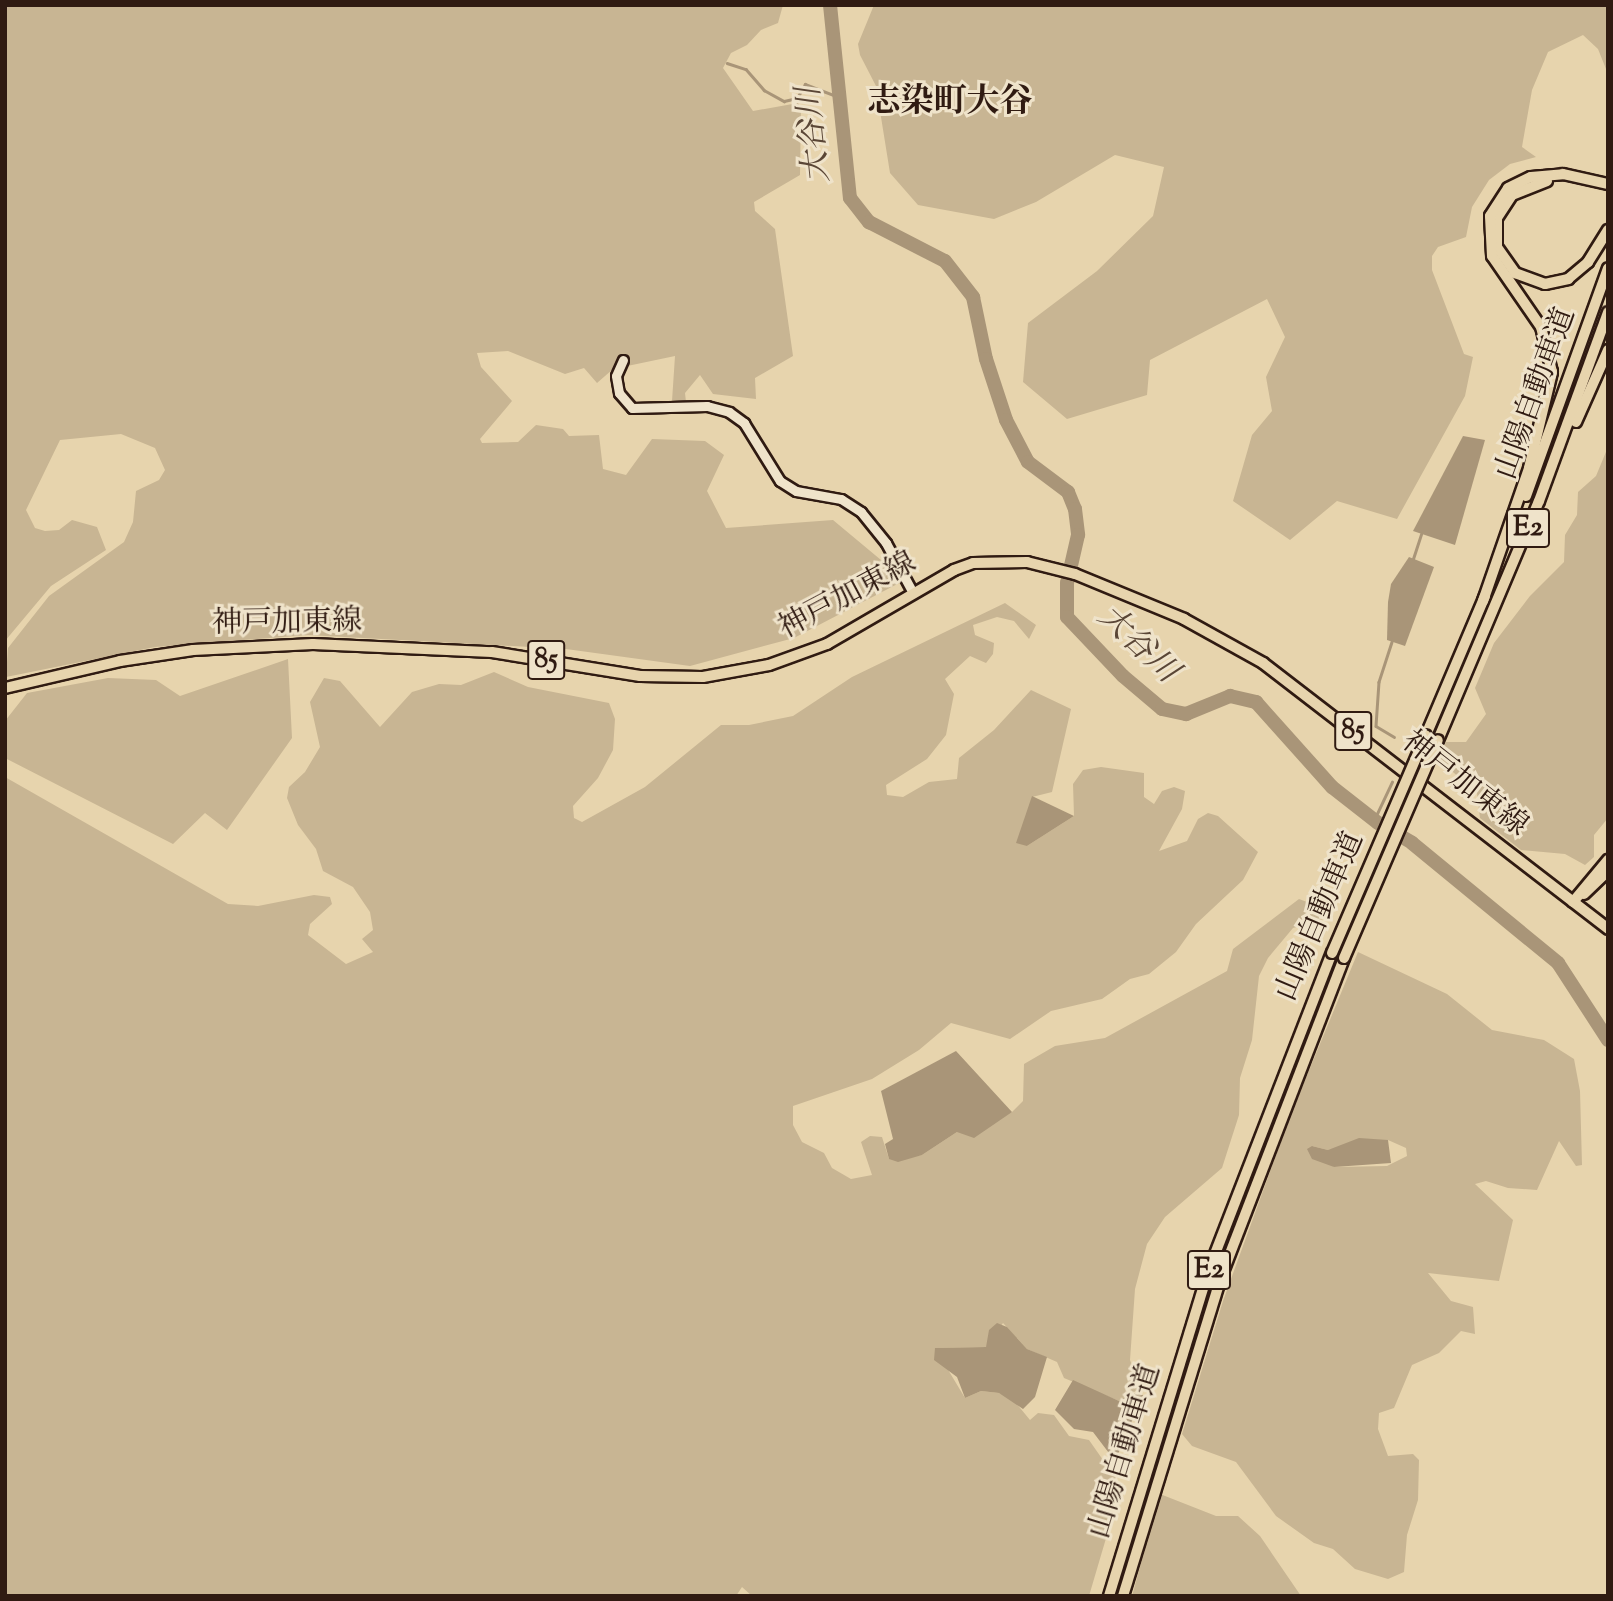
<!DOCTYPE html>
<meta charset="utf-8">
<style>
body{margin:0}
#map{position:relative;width:1613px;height:1601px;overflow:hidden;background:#e7d4ad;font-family:"Sorts Mill Goudy","Noto Serif JP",serif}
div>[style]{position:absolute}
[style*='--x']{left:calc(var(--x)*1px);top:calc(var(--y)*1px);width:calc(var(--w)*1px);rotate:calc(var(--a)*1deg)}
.green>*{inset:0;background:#c8b593}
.water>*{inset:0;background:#a99578}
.stream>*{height:2.5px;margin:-1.25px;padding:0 1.25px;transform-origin:1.25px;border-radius:1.25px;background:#a99578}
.river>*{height:14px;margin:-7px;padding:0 7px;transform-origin:7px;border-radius:7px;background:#a99578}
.roads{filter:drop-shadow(2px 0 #301b12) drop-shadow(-2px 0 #301b12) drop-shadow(0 2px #301b12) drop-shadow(0 -2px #301b12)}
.secondary>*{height:9px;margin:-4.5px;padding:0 4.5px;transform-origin:4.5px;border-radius:4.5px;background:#efe3ca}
.primary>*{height:10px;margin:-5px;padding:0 5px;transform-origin:5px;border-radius:5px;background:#e7d4ad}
.highway>*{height:10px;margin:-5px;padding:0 5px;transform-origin:5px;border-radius:5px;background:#e7d4ad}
.bridges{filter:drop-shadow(2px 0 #301b12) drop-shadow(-2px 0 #301b12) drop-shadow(0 2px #301b12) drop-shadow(0 -2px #301b12)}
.highway-bridge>*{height:10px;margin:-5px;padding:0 5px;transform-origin:5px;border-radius:5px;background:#e7d4ad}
span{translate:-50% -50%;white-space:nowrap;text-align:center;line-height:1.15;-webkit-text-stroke:6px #efe3ca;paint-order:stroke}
.shield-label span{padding:2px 5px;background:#efe3ca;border:2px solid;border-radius:5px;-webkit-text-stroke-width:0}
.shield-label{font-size:28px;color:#301b12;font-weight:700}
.street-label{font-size:30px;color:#301b12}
.water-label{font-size:32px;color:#5a4636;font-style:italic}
.quarter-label{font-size:33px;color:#301b12;font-weight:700}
.frame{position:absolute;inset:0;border:7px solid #301b12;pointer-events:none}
</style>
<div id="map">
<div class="green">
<div style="clip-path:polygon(5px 5px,783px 5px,778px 23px,761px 30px,747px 45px,731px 53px,723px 68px,753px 111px,798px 103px,801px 108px,800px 175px,754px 202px,755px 211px,775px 229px,793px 356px,755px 378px,756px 399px,713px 394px,700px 375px,685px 393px,686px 402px,672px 401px,675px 356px,613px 369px,597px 383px,584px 368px,565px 374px,508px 351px,477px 353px,481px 367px,512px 401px,480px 439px,482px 443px,518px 442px,536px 425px,563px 429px,569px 436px,599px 435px,603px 469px,626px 475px,652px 439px,705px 441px,724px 455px,707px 491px,726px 528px,833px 520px,905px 580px,794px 638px,690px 666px,566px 649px,308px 635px,155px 647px,6px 677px,8px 648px,49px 596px,124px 542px,133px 522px,136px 491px,159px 480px,165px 470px,155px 448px,121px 434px,60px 440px,26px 510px,35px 528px,45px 531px,59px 530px,72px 520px,97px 527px,106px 550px,51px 586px,5px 641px)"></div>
<div style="clip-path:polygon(874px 5px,1608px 5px,1608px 74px,1598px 49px,1583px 35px,1548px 52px,1532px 90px,1523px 141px,1522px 147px,1536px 157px,1510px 164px,1489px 180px,1472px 207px,1466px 237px,1438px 247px,1432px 256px,1432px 270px,1464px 354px,1473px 357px,1465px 396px,1397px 519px,1337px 501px,1290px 540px,1233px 501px,1252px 435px,1272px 411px,1266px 377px,1285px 337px,1267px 299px,1150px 360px,1147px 395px,1067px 419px,1023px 382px,1028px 323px,1097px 271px,1153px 216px,1164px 167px,1115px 155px,1036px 202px,994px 219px,918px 205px,890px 173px,876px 86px,860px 55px,858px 44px)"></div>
<div style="clip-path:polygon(1608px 447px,1608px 818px,1594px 835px,1594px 857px,1585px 865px,1565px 854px,1521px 850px,1480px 818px,1477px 793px,1438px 759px,1446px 742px,1466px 742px,1486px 714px,1475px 688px,1494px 643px,1530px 596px,1564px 562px,1565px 535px,1577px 515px,1578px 492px,1596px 476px)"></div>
<div style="clip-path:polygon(1005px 603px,1036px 625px,1029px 639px,1014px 621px,997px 617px,973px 625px,975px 635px,994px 643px,993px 654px,986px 663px,970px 656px,945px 679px,954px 694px,946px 735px,927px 759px,886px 785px,887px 795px,903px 797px,929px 782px,957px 779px,959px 758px,994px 730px,1031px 690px,1071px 709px,1052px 792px,1032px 797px,1027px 846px,1074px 816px,1073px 784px,1083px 770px,1101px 767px,1144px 773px,1144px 797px,1154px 804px,1162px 791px,1174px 787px,1185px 791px,1182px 809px,1159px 851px,1187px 841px,1198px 819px,1208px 813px,1218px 816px,1258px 852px,1243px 880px,1196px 924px,1176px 952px,1149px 974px,1130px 979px,1102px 999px,1051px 1011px,1010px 1039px,951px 1023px,919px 1050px,872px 1079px,793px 1106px,793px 1125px,802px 1142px,824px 1153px,832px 1168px,851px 1179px,872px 1175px,861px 1142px,870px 1136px,882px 1137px,889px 1159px,922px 1155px,957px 1132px,1012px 1112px,1023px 1101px,1024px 1064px,1055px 1046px,1105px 1038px,1227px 971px,1233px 949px,1299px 899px,1331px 911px,1333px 916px,1293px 928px,1268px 958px,1259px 976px,1252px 1040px,1240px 1078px,1239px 1115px,1222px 1168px,1165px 1217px,1147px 1244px,1135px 1289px,1130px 1360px,1134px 1371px,1149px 1368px,1149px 1383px,1119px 1401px,1064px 1378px,1057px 1362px,1027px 1349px,1003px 1323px,986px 1347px,935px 1348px,965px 1398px,981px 1391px,999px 1393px,1011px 1397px,1030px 1420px,1038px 1413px,1054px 1415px,1069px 1436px,1089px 1440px,1117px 1480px,1112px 1518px,1089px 1596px,752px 1596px,742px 1587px,736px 1596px,5px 1596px,5px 777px,228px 904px,258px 906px,314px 895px,330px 897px,332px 904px,310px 924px,308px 935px,346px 964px,373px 952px,362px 939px,373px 930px,370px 912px,353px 887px,323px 871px,316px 849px,298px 825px,287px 798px,289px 787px,305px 772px,320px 747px,310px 702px,324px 678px,340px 681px,380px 727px,412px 692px,439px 684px,461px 685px,494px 672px,528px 687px,609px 703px,615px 719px,613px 750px,598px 778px,573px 806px,574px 818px,582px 822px,645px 787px,721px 725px,749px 725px,793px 716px,852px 677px)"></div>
<div style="clip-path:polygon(288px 659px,292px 738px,227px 830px,205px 813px,173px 844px,5px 758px,5px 721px,27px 693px,108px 678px,156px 680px,180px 696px)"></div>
<div style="clip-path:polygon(evenodd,1358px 952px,1447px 994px,1492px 1030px,1544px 1040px,1574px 1059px,1580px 1091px,1582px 1165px,1576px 1166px,1559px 1141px,1537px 1190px,1508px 1188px,1486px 1181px,1475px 1184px,1513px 1220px,1499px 1281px,1428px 1273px,1451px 1301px,1473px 1307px,1475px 1334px,1461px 1331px,1439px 1353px,1412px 1365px,1394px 1408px,1379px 1413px,1378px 1429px,1388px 1456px,1413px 1454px,1419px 1460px,1418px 1500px,1407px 1535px,1404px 1572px,1388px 1579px,1355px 1569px,1333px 1549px,1314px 1543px,1276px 1516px,1236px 1462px,1192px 1446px,1182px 1434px,1223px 1301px,1291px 1114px,1358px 952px,1388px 1140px,1406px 1148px,1407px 1156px,1387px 1166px,1334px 1167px,1312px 1146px,1328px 1150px,1388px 1140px)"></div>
<div style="clip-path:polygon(1160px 1494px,1216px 1516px,1238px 1516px,1260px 1536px,1301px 1596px,1132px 1596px)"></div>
</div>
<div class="water">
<div style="clip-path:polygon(1463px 436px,1485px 440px,1455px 545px,1413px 531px)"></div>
<div style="clip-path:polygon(1409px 557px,1434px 567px,1405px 646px,1387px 640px,1388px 602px,1391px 584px)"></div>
<div style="clip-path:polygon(1032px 796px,1074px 816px,1027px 846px,1016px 843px)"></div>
<div style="clip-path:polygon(956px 1051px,1012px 1112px,974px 1138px,957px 1132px,922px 1155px,898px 1162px,889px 1159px,885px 1144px,893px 1139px,881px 1091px)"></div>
<div style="clip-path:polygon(1359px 1138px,1388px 1140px,1391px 1163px,1334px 1167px,1312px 1159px,1307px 1149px,1312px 1146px,1328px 1150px)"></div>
<div style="clip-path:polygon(997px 1323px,1007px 1327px,1027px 1349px,1047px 1357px,1035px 1397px,1023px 1409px,999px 1393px,981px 1391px,965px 1398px,957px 1377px,934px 1360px,935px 1348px,986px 1347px,989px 1330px)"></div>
<div style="clip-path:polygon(1073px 1380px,1119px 1401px,1133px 1393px,1143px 1395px,1115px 1461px,1093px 1432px,1074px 1429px,1055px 1410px)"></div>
</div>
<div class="stream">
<div style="--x:727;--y:63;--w:20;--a:18"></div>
<div style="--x:746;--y:69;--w:28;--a:49"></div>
<div style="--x:764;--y:90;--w:23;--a:29"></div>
<div style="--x:784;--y:101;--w:13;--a:-13"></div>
<div style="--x:797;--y:98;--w:16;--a:-60"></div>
<div style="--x:805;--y:84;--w:39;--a:21"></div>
<div style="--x:1413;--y:559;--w:26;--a:-72"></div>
<div style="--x:1392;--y:642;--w:42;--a:108"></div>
<div style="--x:1379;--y:682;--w:44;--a:93.9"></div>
<div style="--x:1376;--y:726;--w:21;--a:31"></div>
<div style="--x:1374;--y:820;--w:42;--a:-64.7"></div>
</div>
<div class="river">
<div style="--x:830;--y:5;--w:194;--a:84.1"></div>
<div style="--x:850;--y:198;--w:31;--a:52"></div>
<div style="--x:869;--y:222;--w:85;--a:27.2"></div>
<div style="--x:945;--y:261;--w:46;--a:52.1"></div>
<div style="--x:973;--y:297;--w:63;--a:78.2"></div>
<div style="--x:986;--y:359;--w:64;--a:71.8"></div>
<div style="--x:1006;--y:420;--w:47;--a:62.4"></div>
<div style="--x:1028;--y:462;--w:50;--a:36.9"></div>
<div style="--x:1068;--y:492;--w:18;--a:68"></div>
<div style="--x:1075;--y:509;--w:26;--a:83"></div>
<div style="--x:1078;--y:535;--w:49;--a:102.9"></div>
<div style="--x:1067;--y:583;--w:34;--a:90"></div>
<div style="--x:1067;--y:617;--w:81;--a:46.5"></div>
<div style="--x:1123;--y:676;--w:51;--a:40.2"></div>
<div style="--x:1162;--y:709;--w:25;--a:12"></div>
<div style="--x:1186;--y:714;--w:48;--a:-22.2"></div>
<div style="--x:1230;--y:696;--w:27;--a:13"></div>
<div style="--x:1256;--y:702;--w:114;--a:48.2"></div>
<div style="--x:1332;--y:787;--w:58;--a:38"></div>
<div style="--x:1378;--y:823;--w:39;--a:30"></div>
<div style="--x:1412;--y:843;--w:189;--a:39.4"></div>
<div style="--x:1558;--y:963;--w:92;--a:57"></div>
</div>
<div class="roads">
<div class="secondary">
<div style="--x:623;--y:360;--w:17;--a:114"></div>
<div style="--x:616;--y:376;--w:17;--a:80"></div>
<div style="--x:619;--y:393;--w:20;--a:49"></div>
<div style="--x:632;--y:408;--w:75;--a:-1.5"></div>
<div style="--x:707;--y:406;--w:23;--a:15"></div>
<div style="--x:729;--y:412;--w:19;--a:36"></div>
<div style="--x:744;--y:423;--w:68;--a:58.2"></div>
<div style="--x:780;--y:481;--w:19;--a:32"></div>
<div style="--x:796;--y:491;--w:46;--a:10.1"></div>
<div style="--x:841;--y:499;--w:24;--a:33"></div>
<div style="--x:861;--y:512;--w:40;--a:51"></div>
<div style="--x:886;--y:543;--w:55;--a:61.6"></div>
</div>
<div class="primary">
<div style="--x:5;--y:688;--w:118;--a:-13.2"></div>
<div style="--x:120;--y:661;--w:74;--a:-8.6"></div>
<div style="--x:193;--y:650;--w:120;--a:-2.9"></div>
<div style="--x:313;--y:644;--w:179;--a:2.6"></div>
<div style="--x:492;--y:652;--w:150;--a:9.2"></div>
<div style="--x:640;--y:676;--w:63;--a:0.9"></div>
<div style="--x:703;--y:677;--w:67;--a:-10.3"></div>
<div style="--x:769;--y:665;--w:62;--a:-19.9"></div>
<div style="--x:827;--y:644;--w:147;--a:-30.2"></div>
<div style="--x:954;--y:570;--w:20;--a:-20"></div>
<div style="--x:973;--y:563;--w:54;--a:-1.1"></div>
<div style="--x:1027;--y:562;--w:49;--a:14"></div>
<div style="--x:1075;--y:574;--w:118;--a:22.4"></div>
<div style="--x:1184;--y:619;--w:90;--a:29.1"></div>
<div style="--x:1263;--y:663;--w:436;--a:37.6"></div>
</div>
<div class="highway">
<div style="--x:1547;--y:181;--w:38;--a:158"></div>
<div style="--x:1512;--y:195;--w:27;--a:123"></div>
<div style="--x:1497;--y:218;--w:29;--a:90"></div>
<div style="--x:1497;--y:247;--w:32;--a:55"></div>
<div style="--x:1515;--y:273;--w:32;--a:20"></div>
<div style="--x:1545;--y:284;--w:24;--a:-12"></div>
<div style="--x:1568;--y:279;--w:26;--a:-40"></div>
<div style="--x:1588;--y:262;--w:38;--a:-58"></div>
<div style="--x:1576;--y:422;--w:79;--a:-66"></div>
<div style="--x:1526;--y:496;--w:242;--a:-70.2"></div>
<div style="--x:1483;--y:601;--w:141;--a:-70.9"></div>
<div style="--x:1529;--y:468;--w:99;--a:-76.5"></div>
<div style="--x:1552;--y:372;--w:46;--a:-103.7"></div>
<div style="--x:1541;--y:327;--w:86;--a:-124.6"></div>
<div style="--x:1492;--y:256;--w:40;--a:-92.9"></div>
<div style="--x:1490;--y:216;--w:33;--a:-57"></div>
<div style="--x:1508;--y:188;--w:25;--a:-26"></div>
<div style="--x:1531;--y:177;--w:32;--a:-5"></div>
<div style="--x:1563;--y:174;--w:46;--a:12.5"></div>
<div style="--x:1426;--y:735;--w:151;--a:-67"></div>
<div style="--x:1438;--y:740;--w:259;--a:-67.1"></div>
<div style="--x:1539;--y:501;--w:201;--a:-69.9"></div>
<div style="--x:1584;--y:894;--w:33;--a:-44"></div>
<div style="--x:1573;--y:902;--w:55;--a:-50.2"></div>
<div style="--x:1109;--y:1596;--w:339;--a:-73"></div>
<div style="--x:1208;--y:1272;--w:342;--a:-68.8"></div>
<div style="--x:1123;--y:1596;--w:334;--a:-72.9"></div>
<div style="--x:1221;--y:1277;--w:342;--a:-68.9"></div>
</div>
</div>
<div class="bridges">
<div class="highway-bridge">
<div style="--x:1332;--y:953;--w:237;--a:-66.7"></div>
<div style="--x:1344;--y:958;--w:237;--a:-66.7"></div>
</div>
</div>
<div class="shield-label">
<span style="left:1528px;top:528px">E2</span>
<span style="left:546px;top:660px">85</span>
<span style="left:1353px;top:731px">85</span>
<span style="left:1209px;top:1270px">E2</span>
</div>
<div class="street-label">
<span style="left:1537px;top:394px;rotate:-70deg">山陽自動車道</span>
<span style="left:848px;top:597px;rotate:-28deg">神戸加東線</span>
<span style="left:287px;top:624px;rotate:-1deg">神戸加東線</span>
<span style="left:1464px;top:785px;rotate:38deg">神戸加東線</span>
<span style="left:1321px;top:917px;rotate:-67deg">山陽自動車道</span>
<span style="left:1126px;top:1452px;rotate:-73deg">山陽自動車道</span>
</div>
<div class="water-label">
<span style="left:815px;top:135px;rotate:-96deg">大谷川</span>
<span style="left:1137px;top:645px;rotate:43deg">大谷川</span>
</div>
<div class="quarter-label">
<span style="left:950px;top:104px">志染町大谷</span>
</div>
<div class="frame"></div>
</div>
